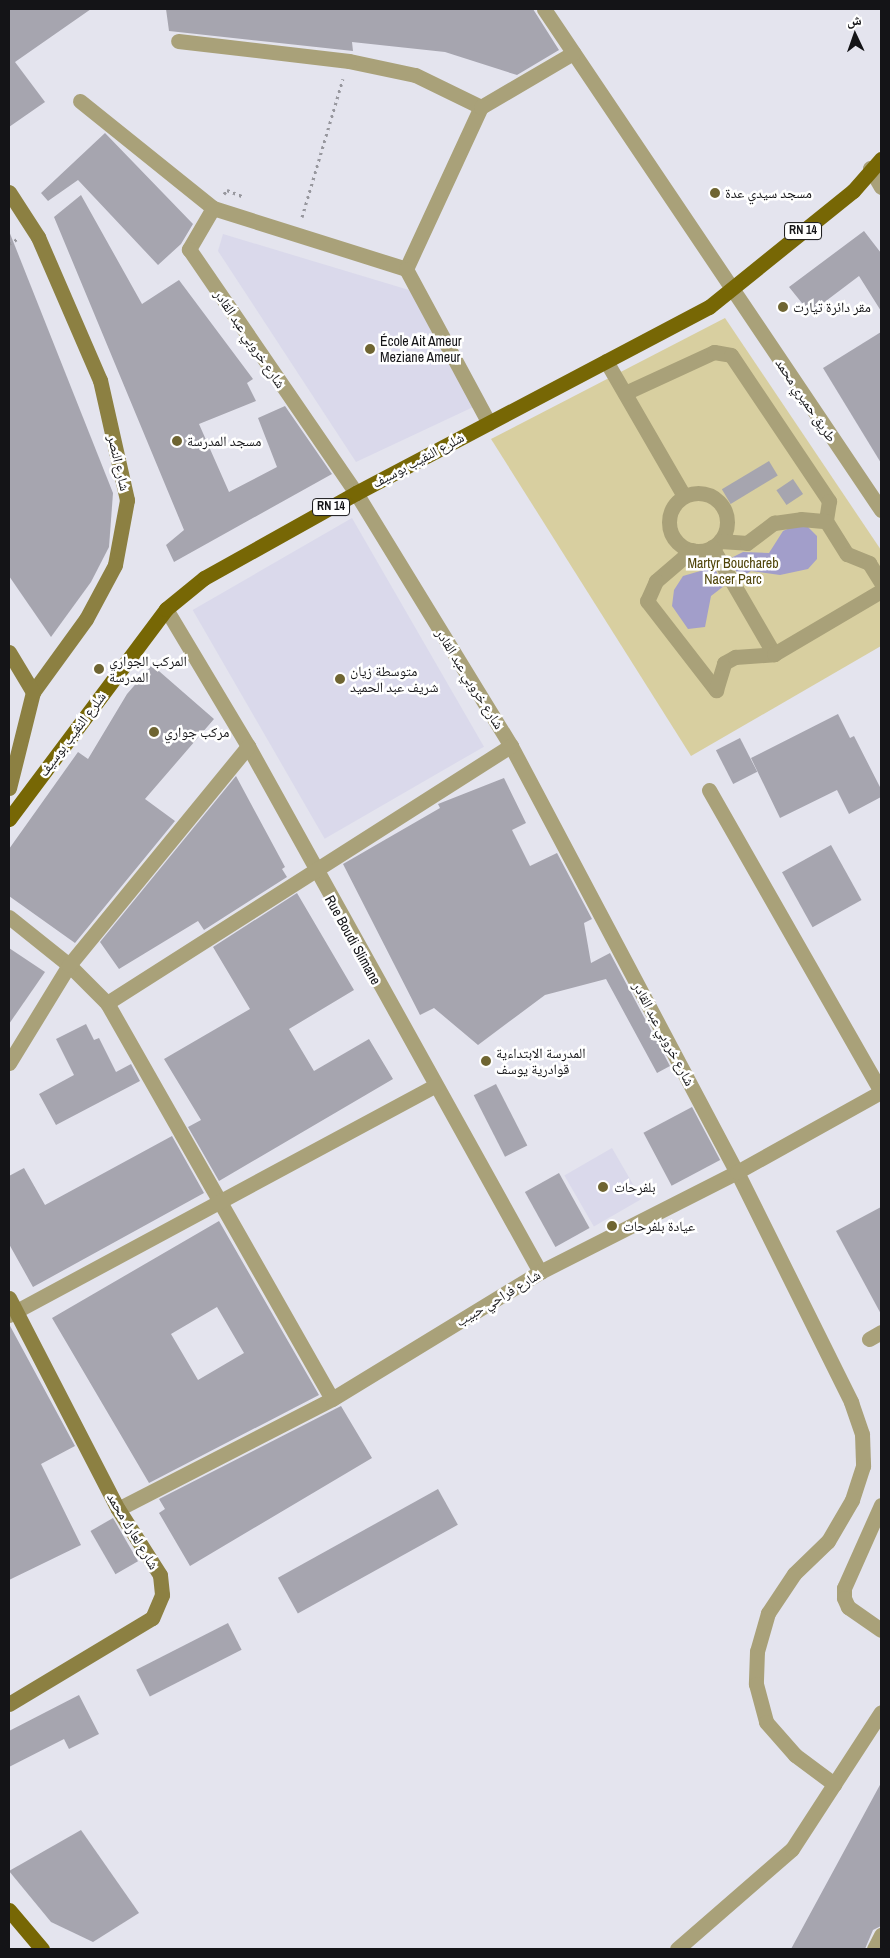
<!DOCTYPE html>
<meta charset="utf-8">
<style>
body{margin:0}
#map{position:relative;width:890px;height:1958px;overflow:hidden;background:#e4e4ee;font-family:"Archivo Narrow","Noto Naskh Arabic",sans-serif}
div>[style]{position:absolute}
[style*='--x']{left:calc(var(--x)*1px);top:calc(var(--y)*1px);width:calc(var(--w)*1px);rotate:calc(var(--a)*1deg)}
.built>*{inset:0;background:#dad9eb;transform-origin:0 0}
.green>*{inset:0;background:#d8cfa0}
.water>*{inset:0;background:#a29eca}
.building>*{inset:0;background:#a6a5af;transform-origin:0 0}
.path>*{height:3px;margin-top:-1.5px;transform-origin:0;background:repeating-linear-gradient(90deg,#97979e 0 2.5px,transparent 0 6.5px)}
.street>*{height:15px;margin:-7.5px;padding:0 7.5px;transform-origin:7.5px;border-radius:7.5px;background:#a9a179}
.street>.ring{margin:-7.5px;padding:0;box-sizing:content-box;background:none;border:15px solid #a9a179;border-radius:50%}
.secondary>*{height:15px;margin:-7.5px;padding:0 7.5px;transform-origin:7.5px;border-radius:7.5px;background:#8c8042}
.primary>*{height:15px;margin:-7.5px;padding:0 7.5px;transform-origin:7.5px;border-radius:7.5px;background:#776705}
.dots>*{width:14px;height:14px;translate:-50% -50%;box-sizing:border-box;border:2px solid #fff;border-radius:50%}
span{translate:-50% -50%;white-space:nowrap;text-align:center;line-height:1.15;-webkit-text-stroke:5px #fff;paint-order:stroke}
.shield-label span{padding:1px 4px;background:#fff;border:1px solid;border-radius:4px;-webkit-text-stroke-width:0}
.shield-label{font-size:12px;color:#141417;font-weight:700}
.poi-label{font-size:14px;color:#141417}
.left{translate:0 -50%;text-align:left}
.street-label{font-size:14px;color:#141417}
.park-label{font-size:14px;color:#4f4409}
.frame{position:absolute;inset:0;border:10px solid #141417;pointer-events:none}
.north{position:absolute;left:830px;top:10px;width:50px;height:50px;-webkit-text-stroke:4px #fff;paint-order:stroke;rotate:357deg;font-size:14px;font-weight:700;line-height:20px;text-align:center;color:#141417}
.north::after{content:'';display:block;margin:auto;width:18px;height:22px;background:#141417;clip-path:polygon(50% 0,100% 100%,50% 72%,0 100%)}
</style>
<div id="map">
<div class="built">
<div style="clip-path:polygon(223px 234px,429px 296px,486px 401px,356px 462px,218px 251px)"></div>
<div style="left:352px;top:518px;width:264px;height:184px;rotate:60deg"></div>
<div style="left:612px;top:1148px;width:59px;height:55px;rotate:60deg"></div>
</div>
<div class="green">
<div style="clip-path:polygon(725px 318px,881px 550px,881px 646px,691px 756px,491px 439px)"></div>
</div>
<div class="water">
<div style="clip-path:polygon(794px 526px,808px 527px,817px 536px,817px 559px,808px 569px,780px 575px,751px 571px,740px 578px,729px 559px,743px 552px,769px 553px,783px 531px)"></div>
<div style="clip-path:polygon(714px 567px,724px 586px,711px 596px,705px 627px,688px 629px,672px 606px,674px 590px,683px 576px)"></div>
</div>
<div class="building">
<div style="clip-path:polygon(9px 9px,91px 9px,15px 62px,45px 102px,9px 127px)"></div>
<div style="clip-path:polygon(166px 9px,533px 9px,559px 50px,517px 75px,445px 52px,352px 42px,353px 51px,169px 31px)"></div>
<div style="clip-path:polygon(105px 133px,193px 224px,181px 244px,158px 265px,78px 180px,48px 201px,41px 193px)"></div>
<div style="clip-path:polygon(81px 195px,142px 304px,179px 280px,253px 379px,247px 383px,256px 401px,199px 424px,229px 492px,277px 467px,258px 418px,285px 406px,332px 474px,174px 562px,166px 545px,184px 530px,54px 217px)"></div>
<div style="clip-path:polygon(9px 231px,113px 493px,109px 547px,91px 582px,51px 637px,9px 576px)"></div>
<div style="clip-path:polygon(864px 231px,881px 253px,881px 311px,859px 276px,810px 313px,789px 287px)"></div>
<div style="clip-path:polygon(881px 332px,881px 463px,823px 368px)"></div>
<div style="left:769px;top:461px;width:17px;height:55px;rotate:59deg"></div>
<div style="left:793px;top:479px;width:18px;height:20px;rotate:56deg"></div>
<div style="clip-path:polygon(152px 665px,214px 719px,145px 799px,175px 821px,75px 943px,9px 896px,9px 849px,78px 752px,88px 759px,127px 694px)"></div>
<div style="clip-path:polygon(838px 714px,850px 738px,854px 736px,881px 789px,881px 797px,849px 814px,837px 790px,780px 818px,751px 758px)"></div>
<div style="left:740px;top:738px;width:38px;height:27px;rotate:63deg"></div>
<div style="clip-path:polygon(236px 776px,285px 867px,282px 869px,287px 877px,204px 930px,198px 921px,119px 969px,100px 942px)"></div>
<div style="clip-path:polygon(504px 778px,526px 823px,512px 830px,530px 866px,557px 853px,592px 919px,584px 923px,591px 963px,610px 953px,670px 1066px,657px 1073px,606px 979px,545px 995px,478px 1045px,434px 1008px,420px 1015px,343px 864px,440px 808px,438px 804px)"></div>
<div style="left:831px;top:845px;width:63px;height:56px;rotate:61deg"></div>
<div style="clip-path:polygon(297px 893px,354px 990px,289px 1029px,314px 1071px,369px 1039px,393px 1079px,219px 1181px,188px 1127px,201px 1120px,164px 1059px,250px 1009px,213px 947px)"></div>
<div style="clip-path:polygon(9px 948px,45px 972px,9px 1024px)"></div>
<div style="clip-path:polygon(86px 1024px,94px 1040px,99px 1038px,116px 1072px,131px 1064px,140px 1081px,56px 1125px,39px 1094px,74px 1075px,56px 1039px)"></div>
<div style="left:496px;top:1084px;width:69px;height:25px;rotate:63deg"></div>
<div style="left:692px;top:1107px;width:60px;height:55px;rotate:62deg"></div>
<div style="clip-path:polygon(172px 1136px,204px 1193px,33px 1287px,9px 1244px,9px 1176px,24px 1168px,45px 1205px)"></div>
<div style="left:559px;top:1173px;width:63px;height:39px;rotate:61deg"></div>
<div style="clip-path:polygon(881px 1207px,881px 1314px,836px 1231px)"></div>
<div style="clip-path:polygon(evenodd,219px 1221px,319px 1395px,149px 1483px,52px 1318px,219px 1221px,217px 1307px,244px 1353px,198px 1380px,171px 1334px,217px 1307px)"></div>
<div style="clip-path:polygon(9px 1324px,75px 1446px,41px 1464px,81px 1545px,9px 1580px)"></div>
<div style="clip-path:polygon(341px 1406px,372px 1458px,190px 1566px,159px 1513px,165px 1509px,159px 1499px)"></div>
<div style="left:438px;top:1489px;width:41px;height:183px;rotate:61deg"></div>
<div style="left:113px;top:1518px;width:50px;height:26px;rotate:60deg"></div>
<div style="left:228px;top:1623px;width:30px;height:103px;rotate:63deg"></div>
<div style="clip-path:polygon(79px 1695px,99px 1734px,69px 1749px,64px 1739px,9px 1767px,9px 1731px)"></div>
<div style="clip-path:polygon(881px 1783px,881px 1926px,873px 1930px,865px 1949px,791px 1949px)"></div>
<div style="clip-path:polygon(81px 1830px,139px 1913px,93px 1942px,51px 1922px,9px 1871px)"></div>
</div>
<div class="path">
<div style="--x:224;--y:194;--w:5;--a:-53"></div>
<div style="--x:227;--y:190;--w:16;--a:22"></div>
<div style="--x:302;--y:217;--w:144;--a:-73.5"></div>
<div style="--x:9;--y:244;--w:12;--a:-31"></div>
</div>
<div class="street">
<div style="--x:544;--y:9;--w:604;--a:56.07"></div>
<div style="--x:80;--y:101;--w:171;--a:38.8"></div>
<div style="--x:213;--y:208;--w:202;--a:17.5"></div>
<div style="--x:406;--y:269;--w:179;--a:-65.2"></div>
<div style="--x:481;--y:107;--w:73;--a:-154.1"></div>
<div style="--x:415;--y:75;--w:67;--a:-168"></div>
<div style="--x:349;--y:61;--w:172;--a:-173.3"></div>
<div style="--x:481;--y:107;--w:107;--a:-30.4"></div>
<div style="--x:870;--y:168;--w:22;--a:60"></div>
<div style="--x:213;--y:208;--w:48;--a:120.3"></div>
<div style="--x:189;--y:249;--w:296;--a:55.6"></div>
<div style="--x:356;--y:493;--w:297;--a:58.5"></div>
<div style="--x:511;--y:746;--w:482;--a:62.1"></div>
<div style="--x:737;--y:1172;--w:257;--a:63.6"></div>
<div style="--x:851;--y:1402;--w:34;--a:71"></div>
<div style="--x:862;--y:1434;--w:32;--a:88"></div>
<div style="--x:863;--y:1466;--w:36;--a:108"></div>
<div style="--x:852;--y:1500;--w:48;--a:120.3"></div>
<div style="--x:828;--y:1541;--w:47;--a:135.9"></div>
<div style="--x:794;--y:1574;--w:47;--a:123.7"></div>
<div style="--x:768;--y:1613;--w:40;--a:106"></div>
<div style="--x:757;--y:1651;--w:33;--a:92"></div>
<div style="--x:756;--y:1684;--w:39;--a:75"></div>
<div style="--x:766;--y:1722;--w:44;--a:48.7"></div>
<div style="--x:795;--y:1755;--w:49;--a:36.6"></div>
<div style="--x:406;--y:269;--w:175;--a:61.7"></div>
<div style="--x:606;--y:361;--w:156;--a:60"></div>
<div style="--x:625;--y:393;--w:98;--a:-24.7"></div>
<div style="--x:714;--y:352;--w:17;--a:10"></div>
<div style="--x:731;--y:355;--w:176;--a:56.1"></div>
<div style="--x:829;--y:501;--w:20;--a:99"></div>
<div style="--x:826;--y:521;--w:39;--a:58"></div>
<div style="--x:847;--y:554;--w:24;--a:22"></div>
<div style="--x:869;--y:563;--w:22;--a:58"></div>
<div class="ring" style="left:669px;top:493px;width:43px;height:43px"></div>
<div style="--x:720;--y:541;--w:27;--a:4"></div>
<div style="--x:747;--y:543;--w:34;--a:-37"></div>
<div style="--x:774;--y:523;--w:27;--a:-8"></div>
<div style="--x:801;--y:519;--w:25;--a:5"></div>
<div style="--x:712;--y:547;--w:124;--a:59.9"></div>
<div style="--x:692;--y:550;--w:48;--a:139.3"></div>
<div style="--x:656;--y:581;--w:22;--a:114"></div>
<div style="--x:647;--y:601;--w:113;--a:52.2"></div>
<div style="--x:716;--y:690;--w:28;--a:-73"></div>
<div style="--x:724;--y:663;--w:13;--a:-29"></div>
<div style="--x:735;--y:657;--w:39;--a:-4"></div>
<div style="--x:774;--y:654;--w:124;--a:-30.5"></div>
<div style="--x:166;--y:609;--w:160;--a:59.1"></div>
<div style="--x:248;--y:746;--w:602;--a:60.96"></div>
<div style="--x:709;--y:790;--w:348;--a:60.3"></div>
<div style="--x:9;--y:917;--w:77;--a:38.7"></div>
<div style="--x:69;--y:965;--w:54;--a:45"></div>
<div style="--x:107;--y:1003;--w:455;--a:60.4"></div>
<div style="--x:107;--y:1003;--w:479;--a:-32.5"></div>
<div style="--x:9;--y:1063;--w:115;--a:-58.5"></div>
<div style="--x:69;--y:965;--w:283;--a:-50.7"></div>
<div style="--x:9;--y:1315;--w:483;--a:-28.3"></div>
<div style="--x:869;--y:1339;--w:14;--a:-30"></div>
<div style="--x:881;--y:1505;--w:91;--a:114"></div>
<div style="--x:844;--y:1588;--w:10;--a:90"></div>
<div style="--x:844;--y:1598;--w:10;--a:66"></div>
<div style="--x:848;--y:1607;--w:40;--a:34.9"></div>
<div style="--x:118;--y:1509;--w:241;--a:-27.2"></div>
<div style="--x:332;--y:1399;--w:244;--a:-31.4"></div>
<div style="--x:540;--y:1272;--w:221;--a:-26.9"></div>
<div style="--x:737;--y:1172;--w:165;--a:-29.1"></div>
<div style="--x:677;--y:1949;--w:152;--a:-41"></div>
<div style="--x:792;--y:1849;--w:163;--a:-57"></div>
<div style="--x:874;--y:1949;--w:16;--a:-63"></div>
</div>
<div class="secondary">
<div style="--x:9;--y:192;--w:54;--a:57.2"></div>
<div style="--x:38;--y:237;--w:156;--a:66.6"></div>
<div style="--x:100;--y:380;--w:123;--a:77.3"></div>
<div style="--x:127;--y:500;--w:66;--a:100.5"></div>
<div style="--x:115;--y:565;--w:61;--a:118.2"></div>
<div style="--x:86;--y:619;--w:90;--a:126"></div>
<div style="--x:33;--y:692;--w:99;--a:104"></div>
<div style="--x:9;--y:652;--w:47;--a:59"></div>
<div style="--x:9;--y:1298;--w:237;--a:62.7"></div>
<div style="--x:118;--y:1509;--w:78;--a:57.5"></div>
<div style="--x:160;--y:1575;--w:20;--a:84"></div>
<div style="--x:162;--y:1595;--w:25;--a:113"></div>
<div style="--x:152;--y:1618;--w:167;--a:149"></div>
</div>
<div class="primary">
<div style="--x:9;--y:819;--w:262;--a:-53.2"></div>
<div style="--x:166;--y:609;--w:49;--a:-39.2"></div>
<div style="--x:204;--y:578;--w:174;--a:-29.2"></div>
<div style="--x:356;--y:493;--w:399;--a:-27.8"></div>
<div style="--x:709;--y:307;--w:185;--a:-38.9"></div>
<div style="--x:853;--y:191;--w:43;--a:-48.8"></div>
<div style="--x:9;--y:1910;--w:51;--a:49.8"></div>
</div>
<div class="dots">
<div style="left:715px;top:193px;background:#6f6532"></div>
<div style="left:783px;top:307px;background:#6f6532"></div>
<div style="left:370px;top:349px;background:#6f6532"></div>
<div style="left:177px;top:441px;background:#6f6532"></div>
<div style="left:99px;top:669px;background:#6f6532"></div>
<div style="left:340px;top:679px;background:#6f6532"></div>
<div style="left:154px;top:732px;background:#6f6532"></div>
<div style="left:486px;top:1061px;background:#6f6532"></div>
<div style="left:603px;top:1187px;background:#6f6532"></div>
<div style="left:612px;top:1226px;background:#6f6532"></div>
</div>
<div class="shield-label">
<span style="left:803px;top:231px">RN 14</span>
<span style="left:331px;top:507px">RN 14</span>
</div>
<div class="poi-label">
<span class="left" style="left:725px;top:193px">مسجد سيدي عدة</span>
<span class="left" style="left:793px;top:307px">مقر دائرة تيارت</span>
<span class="left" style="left:380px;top:349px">École Ait Ameur<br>Meziane Ameur</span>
<span class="left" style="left:187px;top:441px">مسجد المدرسة</span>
<span class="left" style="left:109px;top:669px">المركب الجواري<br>المدرسة</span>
<span class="left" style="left:350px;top:679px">متوسطة زيان<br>شريف عبد الحميد</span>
<span class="left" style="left:164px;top:732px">مركب جواري</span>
<span class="left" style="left:496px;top:1061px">المدرسة الابتداءية<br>قوادرية يوسف</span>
<span class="left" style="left:614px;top:1187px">بلفرحات</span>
<span class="left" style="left:623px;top:1226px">عيادة بلفرحات</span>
</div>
<div class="street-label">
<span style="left:250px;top:339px;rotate:56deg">شارع خروبي عبد القادر</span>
<span style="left:806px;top:400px;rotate:56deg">طريق حميري محمد</span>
<span style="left:418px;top:460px;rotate:-28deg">شلرع النقيب بوسيف</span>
<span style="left:119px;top:463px;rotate:77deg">شارع النصر</span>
<span style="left:470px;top:679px;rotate:58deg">شارع خروبي عبد القادر</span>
<span style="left:72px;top:734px;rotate:-53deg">شلرع النقيب بوسيف</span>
<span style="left:353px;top:940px;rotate:61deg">Rue Boudi Slimane</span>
<span style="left:664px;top:1034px;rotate:62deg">شارع خروبي عبد القادر</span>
<span style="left:498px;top:1298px;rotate:-31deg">شارع فراحي حبيب</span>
<span style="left:133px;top:1531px;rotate:59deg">شارع لعارك محمد</span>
</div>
<div class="park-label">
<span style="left:733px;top:571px">Martyr Bouchareb<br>Nacer Parc</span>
</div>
<div class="frame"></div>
<div class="north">ش</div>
</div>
